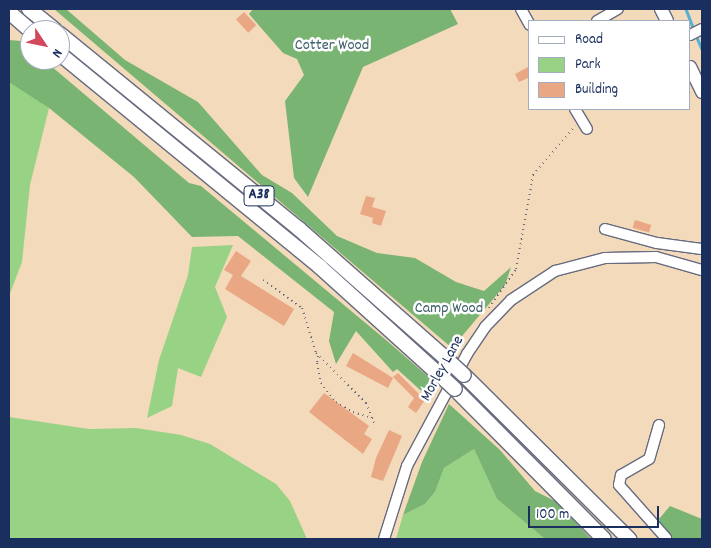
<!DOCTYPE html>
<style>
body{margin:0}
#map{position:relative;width:711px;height:548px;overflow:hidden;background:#f3dabb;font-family:Dekko,sans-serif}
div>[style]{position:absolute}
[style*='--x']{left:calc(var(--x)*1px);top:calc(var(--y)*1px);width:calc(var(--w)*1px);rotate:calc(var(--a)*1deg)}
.green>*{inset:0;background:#97d285}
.forest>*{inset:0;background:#79b472}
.stream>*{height:2.5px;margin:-1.25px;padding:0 1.25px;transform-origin:1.25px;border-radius:1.25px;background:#53b2d2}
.building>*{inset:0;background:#e9a784;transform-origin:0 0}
.path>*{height:2px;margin-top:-1px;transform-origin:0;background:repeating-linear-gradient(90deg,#676b7f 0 1px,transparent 0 5px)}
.roads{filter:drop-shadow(1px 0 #676b7f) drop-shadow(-1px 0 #676b7f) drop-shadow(0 1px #676b7f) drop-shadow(0 -1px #676b7f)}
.minor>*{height:10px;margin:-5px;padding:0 5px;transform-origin:5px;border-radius:5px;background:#fff}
.major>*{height:12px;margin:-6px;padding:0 6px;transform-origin:6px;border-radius:6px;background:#fff}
.highway>*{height:14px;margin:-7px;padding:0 7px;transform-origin:7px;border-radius:7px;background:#fff}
.bridges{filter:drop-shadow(1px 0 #676b7f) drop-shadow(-1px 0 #676b7f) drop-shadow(0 1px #676b7f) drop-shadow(0 -1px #676b7f)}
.highway-bridge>*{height:14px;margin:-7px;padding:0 7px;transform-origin:7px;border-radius:7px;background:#fff}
span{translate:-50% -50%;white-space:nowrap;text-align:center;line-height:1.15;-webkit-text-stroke:5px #fff;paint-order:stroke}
.shield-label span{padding:1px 4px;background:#fff;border:1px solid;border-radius:4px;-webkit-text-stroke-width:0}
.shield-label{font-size:15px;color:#1b2f5e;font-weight:700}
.park-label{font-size:16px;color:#40606a}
.street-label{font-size:16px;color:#1b2f5e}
.frame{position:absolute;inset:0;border:10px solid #1b2f5e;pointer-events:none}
.legend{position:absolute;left:528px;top:20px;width:162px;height:90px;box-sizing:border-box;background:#fff;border:1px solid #a4acbf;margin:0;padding:6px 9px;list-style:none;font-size:15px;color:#1b2f5e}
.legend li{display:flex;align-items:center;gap:10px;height:25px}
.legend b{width:25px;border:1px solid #a4acbf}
.north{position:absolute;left:20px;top:20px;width:50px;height:50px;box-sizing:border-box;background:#fff;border:1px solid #a4acbf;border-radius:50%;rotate:124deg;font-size:14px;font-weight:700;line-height:20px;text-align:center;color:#1b2f5e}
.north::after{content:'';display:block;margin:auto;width:18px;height:22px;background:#d1495b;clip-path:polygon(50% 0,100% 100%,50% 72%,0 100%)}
.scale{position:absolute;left:528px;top:506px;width:131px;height:22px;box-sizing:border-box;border:2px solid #1b2f5e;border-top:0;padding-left:6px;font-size:15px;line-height:18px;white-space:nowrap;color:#1b2f5e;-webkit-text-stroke:4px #fff;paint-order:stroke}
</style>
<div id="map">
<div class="green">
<div style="clip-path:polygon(9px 80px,49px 108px,30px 185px,22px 262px,9px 296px)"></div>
<div style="clip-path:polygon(233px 245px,215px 287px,227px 317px,201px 377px,178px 368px,172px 406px,147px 418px,159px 360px,188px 275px,192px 247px)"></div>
<div style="clip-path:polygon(9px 417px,89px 429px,136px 428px,181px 435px,210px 444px,276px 484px,290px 501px,307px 539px,9px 539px)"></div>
<div style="clip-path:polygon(474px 449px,497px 499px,545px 539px,396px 539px,403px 515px,425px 504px,435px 492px,444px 468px)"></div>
</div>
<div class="forest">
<div style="clip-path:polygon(54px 9px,66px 9px,125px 60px,198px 102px,262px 175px,292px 193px,337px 236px,377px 253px,415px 258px,456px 282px,484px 291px,511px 267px,505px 285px,452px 348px)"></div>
<div style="clip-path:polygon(253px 9px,450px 9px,458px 24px,363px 67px,308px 197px,294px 178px,285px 101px,304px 75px,297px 59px,283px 53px,249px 14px)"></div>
<div style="clip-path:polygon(9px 40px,21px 41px,30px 49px,30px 60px,44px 60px,189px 183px,201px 186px,386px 340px,438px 385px,429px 398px,397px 369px,393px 372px,356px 331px,336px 364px,329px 341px,334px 312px,238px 236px,192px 237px,134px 177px,49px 108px,9px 82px)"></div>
<div style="clip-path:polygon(449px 404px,500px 450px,535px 491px,557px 502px,591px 539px,545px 539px,497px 499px,474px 449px,444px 468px,435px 492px,425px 504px,403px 515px,422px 462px)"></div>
<div style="clip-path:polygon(670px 506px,702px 519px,702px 539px,664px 539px,659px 519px)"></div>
</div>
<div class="stream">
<div style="--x:686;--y:9;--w:22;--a:69"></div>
<div style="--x:696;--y:35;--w:15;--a:67"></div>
</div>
<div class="building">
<div style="left:244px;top:12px;width:18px;height:11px;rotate:47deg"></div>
<div style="clip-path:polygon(530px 66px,530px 77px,519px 82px,515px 74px)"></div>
<div style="clip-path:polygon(366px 196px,375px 198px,372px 207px,386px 211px,381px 226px,372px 223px,373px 218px,360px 214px)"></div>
<div style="left:635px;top:220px;width:17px;height:8px;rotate:17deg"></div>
<div style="clip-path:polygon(236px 251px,251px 261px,241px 276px,294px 309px,284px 326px,225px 289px,233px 275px,224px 270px)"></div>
<div style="clip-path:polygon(353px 353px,393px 378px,388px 388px,346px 366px)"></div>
<div style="clip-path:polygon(398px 373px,425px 400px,416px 413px,408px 407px,414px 398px,393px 377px)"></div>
<div style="clip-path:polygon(324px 393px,369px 426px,364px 434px,372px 439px,363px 454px,309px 412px)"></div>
<div style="clip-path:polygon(389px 430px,402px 436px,383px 481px,371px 477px,376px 458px)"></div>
</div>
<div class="path">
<div style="--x:263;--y:280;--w:48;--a:35.7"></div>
<div style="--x:302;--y:308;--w:47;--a:72.7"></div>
<div style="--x:316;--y:353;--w:71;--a:45"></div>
<div style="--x:366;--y:403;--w:22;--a:68"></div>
<div style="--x:489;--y:308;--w:47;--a:-55.3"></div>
<div style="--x:516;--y:269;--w:96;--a:-79.7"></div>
<div style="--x:533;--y:175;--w:65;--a:-49.4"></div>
<div style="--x:318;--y:356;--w:7;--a:98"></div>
<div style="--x:317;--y:363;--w:20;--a:79"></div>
<div style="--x:321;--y:383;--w:24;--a:52"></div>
<div style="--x:336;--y:402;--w:20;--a:30"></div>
<div style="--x:353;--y:412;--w:21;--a:17"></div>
</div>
<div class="roads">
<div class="minor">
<div style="--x:521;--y:9;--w:18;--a:61"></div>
<div style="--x:597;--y:21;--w:24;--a:-30"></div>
<div style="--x:690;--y:35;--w:13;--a:-27"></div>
<div style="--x:575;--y:109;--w:23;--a:59"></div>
<div style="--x:605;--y:229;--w:54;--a:15.1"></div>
<div style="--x:657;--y:243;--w:45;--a:7.6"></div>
<div style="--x:659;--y:425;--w:35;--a:106"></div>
<div style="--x:649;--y:459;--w:32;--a:150"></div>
<div style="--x:621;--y:475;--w:10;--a:101"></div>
<div style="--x:619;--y:485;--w:71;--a:48.4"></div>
<div style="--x:384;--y:539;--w:77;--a:-72.5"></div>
<div style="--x:407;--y:466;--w:127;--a:-61.8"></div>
<div style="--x:467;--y:354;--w:32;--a:-56"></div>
<div style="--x:485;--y:327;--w:37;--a:-46"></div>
<div style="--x:511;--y:300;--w:53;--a:-33.4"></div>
<div style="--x:555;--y:271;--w:52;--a:-14.6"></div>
<div style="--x:605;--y:258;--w:51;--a:-1.1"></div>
<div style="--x:656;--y:257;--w:48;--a:15.8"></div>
</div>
<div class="major">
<div style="--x:661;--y:9;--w:13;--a:63"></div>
<div style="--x:690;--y:67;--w:28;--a:64"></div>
</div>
<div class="highway">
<div style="--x:29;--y:9;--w:33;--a:39"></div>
<div style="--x:9;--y:12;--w:28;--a:41"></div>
<div style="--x:60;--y:34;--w:308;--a:39.2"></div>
<div style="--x:299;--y:229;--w:204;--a:41.4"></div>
<div style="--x:60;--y:54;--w:336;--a:39.3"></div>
<div style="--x:320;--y:267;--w:166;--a:42.1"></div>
<div style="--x:464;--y:375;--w:233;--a:44.8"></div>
<div style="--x:455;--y:389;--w:211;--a:45.2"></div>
</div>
</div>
<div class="bridges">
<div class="highway-bridge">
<div style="--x:452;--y:364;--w:16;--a:43"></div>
<div style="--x:443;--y:378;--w:16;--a:43"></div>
</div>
</div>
<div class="shield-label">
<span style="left:259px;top:196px">A38</span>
</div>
<div class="park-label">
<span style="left:332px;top:46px">Cotter Wood</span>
<span style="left:449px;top:309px">Camp Wood</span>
</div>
<div class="street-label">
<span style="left:443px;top:369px;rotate:-61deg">Morley Lane</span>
</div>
<div class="frame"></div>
<ul class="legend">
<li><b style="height:6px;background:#fff"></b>Road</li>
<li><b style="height:14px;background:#97d285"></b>Park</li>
<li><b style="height:14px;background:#e9a784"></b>Building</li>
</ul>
<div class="north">N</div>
<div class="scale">100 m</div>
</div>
